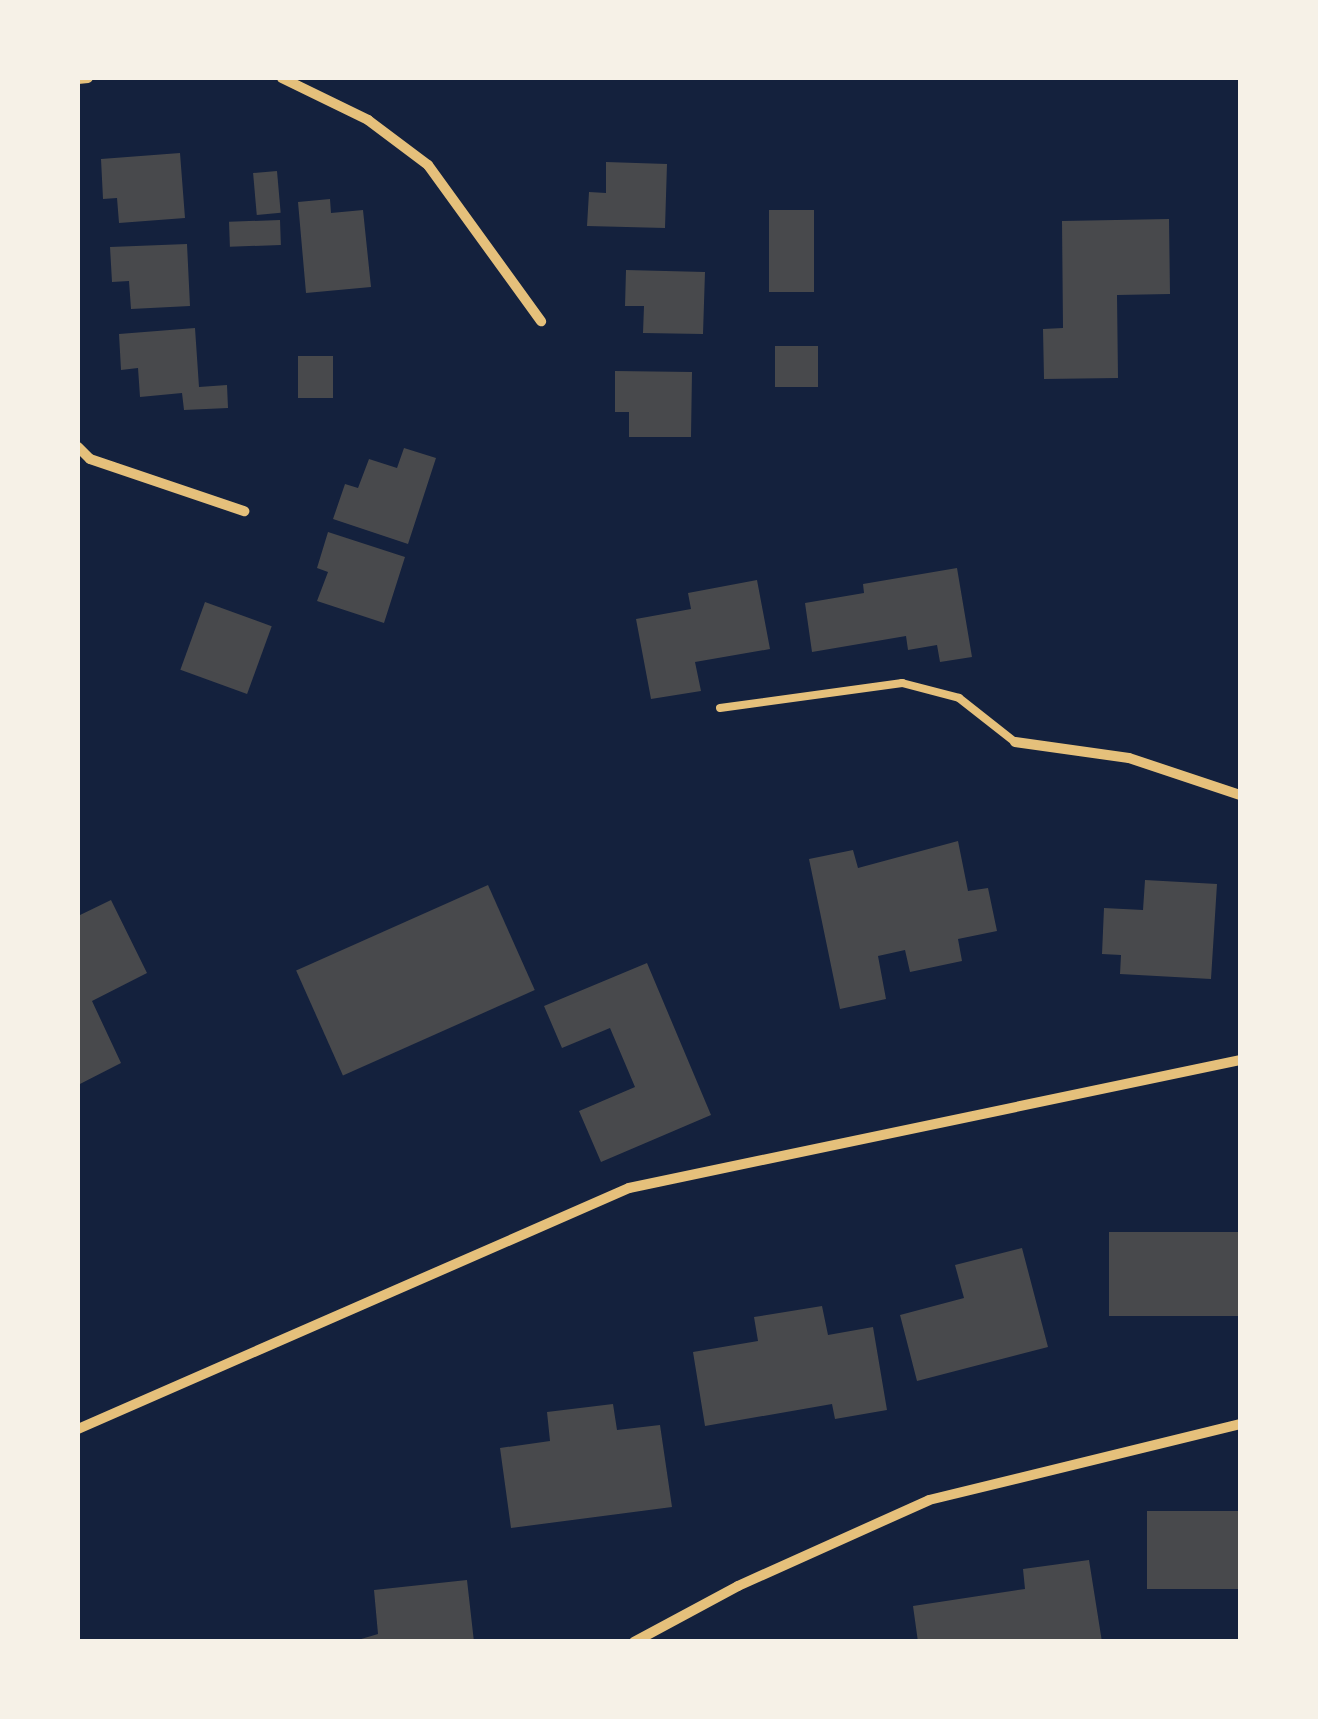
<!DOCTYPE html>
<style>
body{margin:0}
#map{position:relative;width:1318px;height:1719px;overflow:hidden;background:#14213d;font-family:"PT Sans Narrow",sans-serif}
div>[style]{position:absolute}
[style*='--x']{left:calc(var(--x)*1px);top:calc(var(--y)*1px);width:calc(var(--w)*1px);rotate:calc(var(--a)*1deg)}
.building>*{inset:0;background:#48494c;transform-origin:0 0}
.service>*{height:8px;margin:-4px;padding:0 4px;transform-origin:4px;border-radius:4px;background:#e5c07b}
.minor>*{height:10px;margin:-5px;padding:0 5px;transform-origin:5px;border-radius:5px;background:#e5c07b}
span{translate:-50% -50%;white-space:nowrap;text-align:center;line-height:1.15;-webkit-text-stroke:10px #f6f1e7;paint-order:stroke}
.frame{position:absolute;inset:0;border:80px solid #f6f1e7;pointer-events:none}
</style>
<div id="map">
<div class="building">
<div style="clip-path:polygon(180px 153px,185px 218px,119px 223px,117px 198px,103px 199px,101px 159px)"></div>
<div style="clip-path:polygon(606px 162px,667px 164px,665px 228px,587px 226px,589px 192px,606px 193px)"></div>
<div style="left:277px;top:171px;width:42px;height:24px;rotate:85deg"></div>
<div style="clip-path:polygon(330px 199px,331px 213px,363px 210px,371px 287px,306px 293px,298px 202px)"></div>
<div style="left:769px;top:210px;width:45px;height:82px"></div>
<div style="clip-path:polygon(1169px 219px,1170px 294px,1117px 295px,1118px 378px,1044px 379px,1043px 329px,1063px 328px,1062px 221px)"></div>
<div style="left:280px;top:220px;width:25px;height:51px;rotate:88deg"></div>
<div style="clip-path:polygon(187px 244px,190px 306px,131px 309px,129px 281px,112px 282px,110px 247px)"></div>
<div style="clip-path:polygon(626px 270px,705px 272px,703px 334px,643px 333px,644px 306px,625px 306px)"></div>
<div style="clip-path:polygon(195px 328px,199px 387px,227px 385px,228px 408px,184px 410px,182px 393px,140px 397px,138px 368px,121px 370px,119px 334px)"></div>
<div style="left:775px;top:346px;width:43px;height:41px"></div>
<div style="left:298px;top:356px;width:35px;height:42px"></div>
<div style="clip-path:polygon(615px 371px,692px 372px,691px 437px,629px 437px,629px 412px,615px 412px)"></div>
<div style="clip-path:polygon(404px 448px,436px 458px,408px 544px,333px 519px,345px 484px,358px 488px,369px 459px,397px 468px)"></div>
<div style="clip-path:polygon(328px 532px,405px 557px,384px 623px,317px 601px,328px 572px,317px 568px)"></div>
<div style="clip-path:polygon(957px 568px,972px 657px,940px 662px,937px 645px,908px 650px,906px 636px,812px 652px,805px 603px,864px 593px,863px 584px)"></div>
<div style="clip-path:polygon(757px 580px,770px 649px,695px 662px,701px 691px,651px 699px,636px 619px,691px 609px,688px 593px)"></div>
<div style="left:205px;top:602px;width:71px;height:72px;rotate:20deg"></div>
<div style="clip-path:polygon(958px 841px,968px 891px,988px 888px,997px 931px,958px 939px,962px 961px,910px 972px,905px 950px,878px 956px,886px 999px,840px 1009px,809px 859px,853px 850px,858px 868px)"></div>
<div style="clip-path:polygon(1145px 880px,1217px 884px,1211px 979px,1120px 974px,1121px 955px,1102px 954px,1104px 908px,1143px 910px)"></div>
<div style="left:488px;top:885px;width:115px;height:210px;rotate:66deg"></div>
<div style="clip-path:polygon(111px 900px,147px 973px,92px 1001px,121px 1063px,78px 1085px,78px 916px)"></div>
<div style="clip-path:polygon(647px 963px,711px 1115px,601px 1162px,579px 1111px,635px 1087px,610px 1028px,562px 1048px,544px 1006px)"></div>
<div style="left:1240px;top:1232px;width:84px;height:131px;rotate:90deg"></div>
<div style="clip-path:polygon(1022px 1248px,1048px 1347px,917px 1381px,900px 1315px,964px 1298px,955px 1265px)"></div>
<div style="clip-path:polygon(822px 1306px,828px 1335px,873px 1327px,887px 1410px,835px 1419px,832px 1404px,705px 1426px,693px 1352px,758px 1341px,754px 1317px)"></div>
<div style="clip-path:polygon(613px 1404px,617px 1430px,660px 1425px,672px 1507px,511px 1528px,500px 1448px,550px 1441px,547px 1412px)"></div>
<div style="left:1240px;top:1511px;width:78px;height:93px;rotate:90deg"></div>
<div style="clip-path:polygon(1089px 1560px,1102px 1642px,918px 1642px,913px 1606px,1025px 1589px,1023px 1569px)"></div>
<div style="clip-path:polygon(467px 1580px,474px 1642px,351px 1642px,378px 1634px,374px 1590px)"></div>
</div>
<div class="service">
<div style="--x:720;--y:708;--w:184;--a:-7.8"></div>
<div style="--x:902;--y:683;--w:59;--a:14.7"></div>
<div style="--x:959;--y:698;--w:71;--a:38.2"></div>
</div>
<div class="minor">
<div style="--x:282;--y:78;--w:96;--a:26"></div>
<div style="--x:368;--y:120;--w:75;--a:36.9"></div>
<div style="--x:428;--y:165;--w:193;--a:54.1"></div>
<div style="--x:78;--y:79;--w:10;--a:-6"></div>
<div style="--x:78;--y:447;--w:17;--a:45"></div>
<div style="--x:90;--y:459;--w:163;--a:18.7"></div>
<div style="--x:1015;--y:742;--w:115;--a:8"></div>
<div style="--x:1129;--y:758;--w:117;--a:18.4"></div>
<div style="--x:78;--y:1429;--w:601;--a:-23.62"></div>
<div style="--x:629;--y:1188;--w:624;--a:-11.83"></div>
<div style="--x:634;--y:1642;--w:118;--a:-28.3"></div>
<div style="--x:738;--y:1586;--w:209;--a:-24.2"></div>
<div style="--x:929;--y:1500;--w:320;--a:-13.7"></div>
</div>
<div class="frame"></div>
</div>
